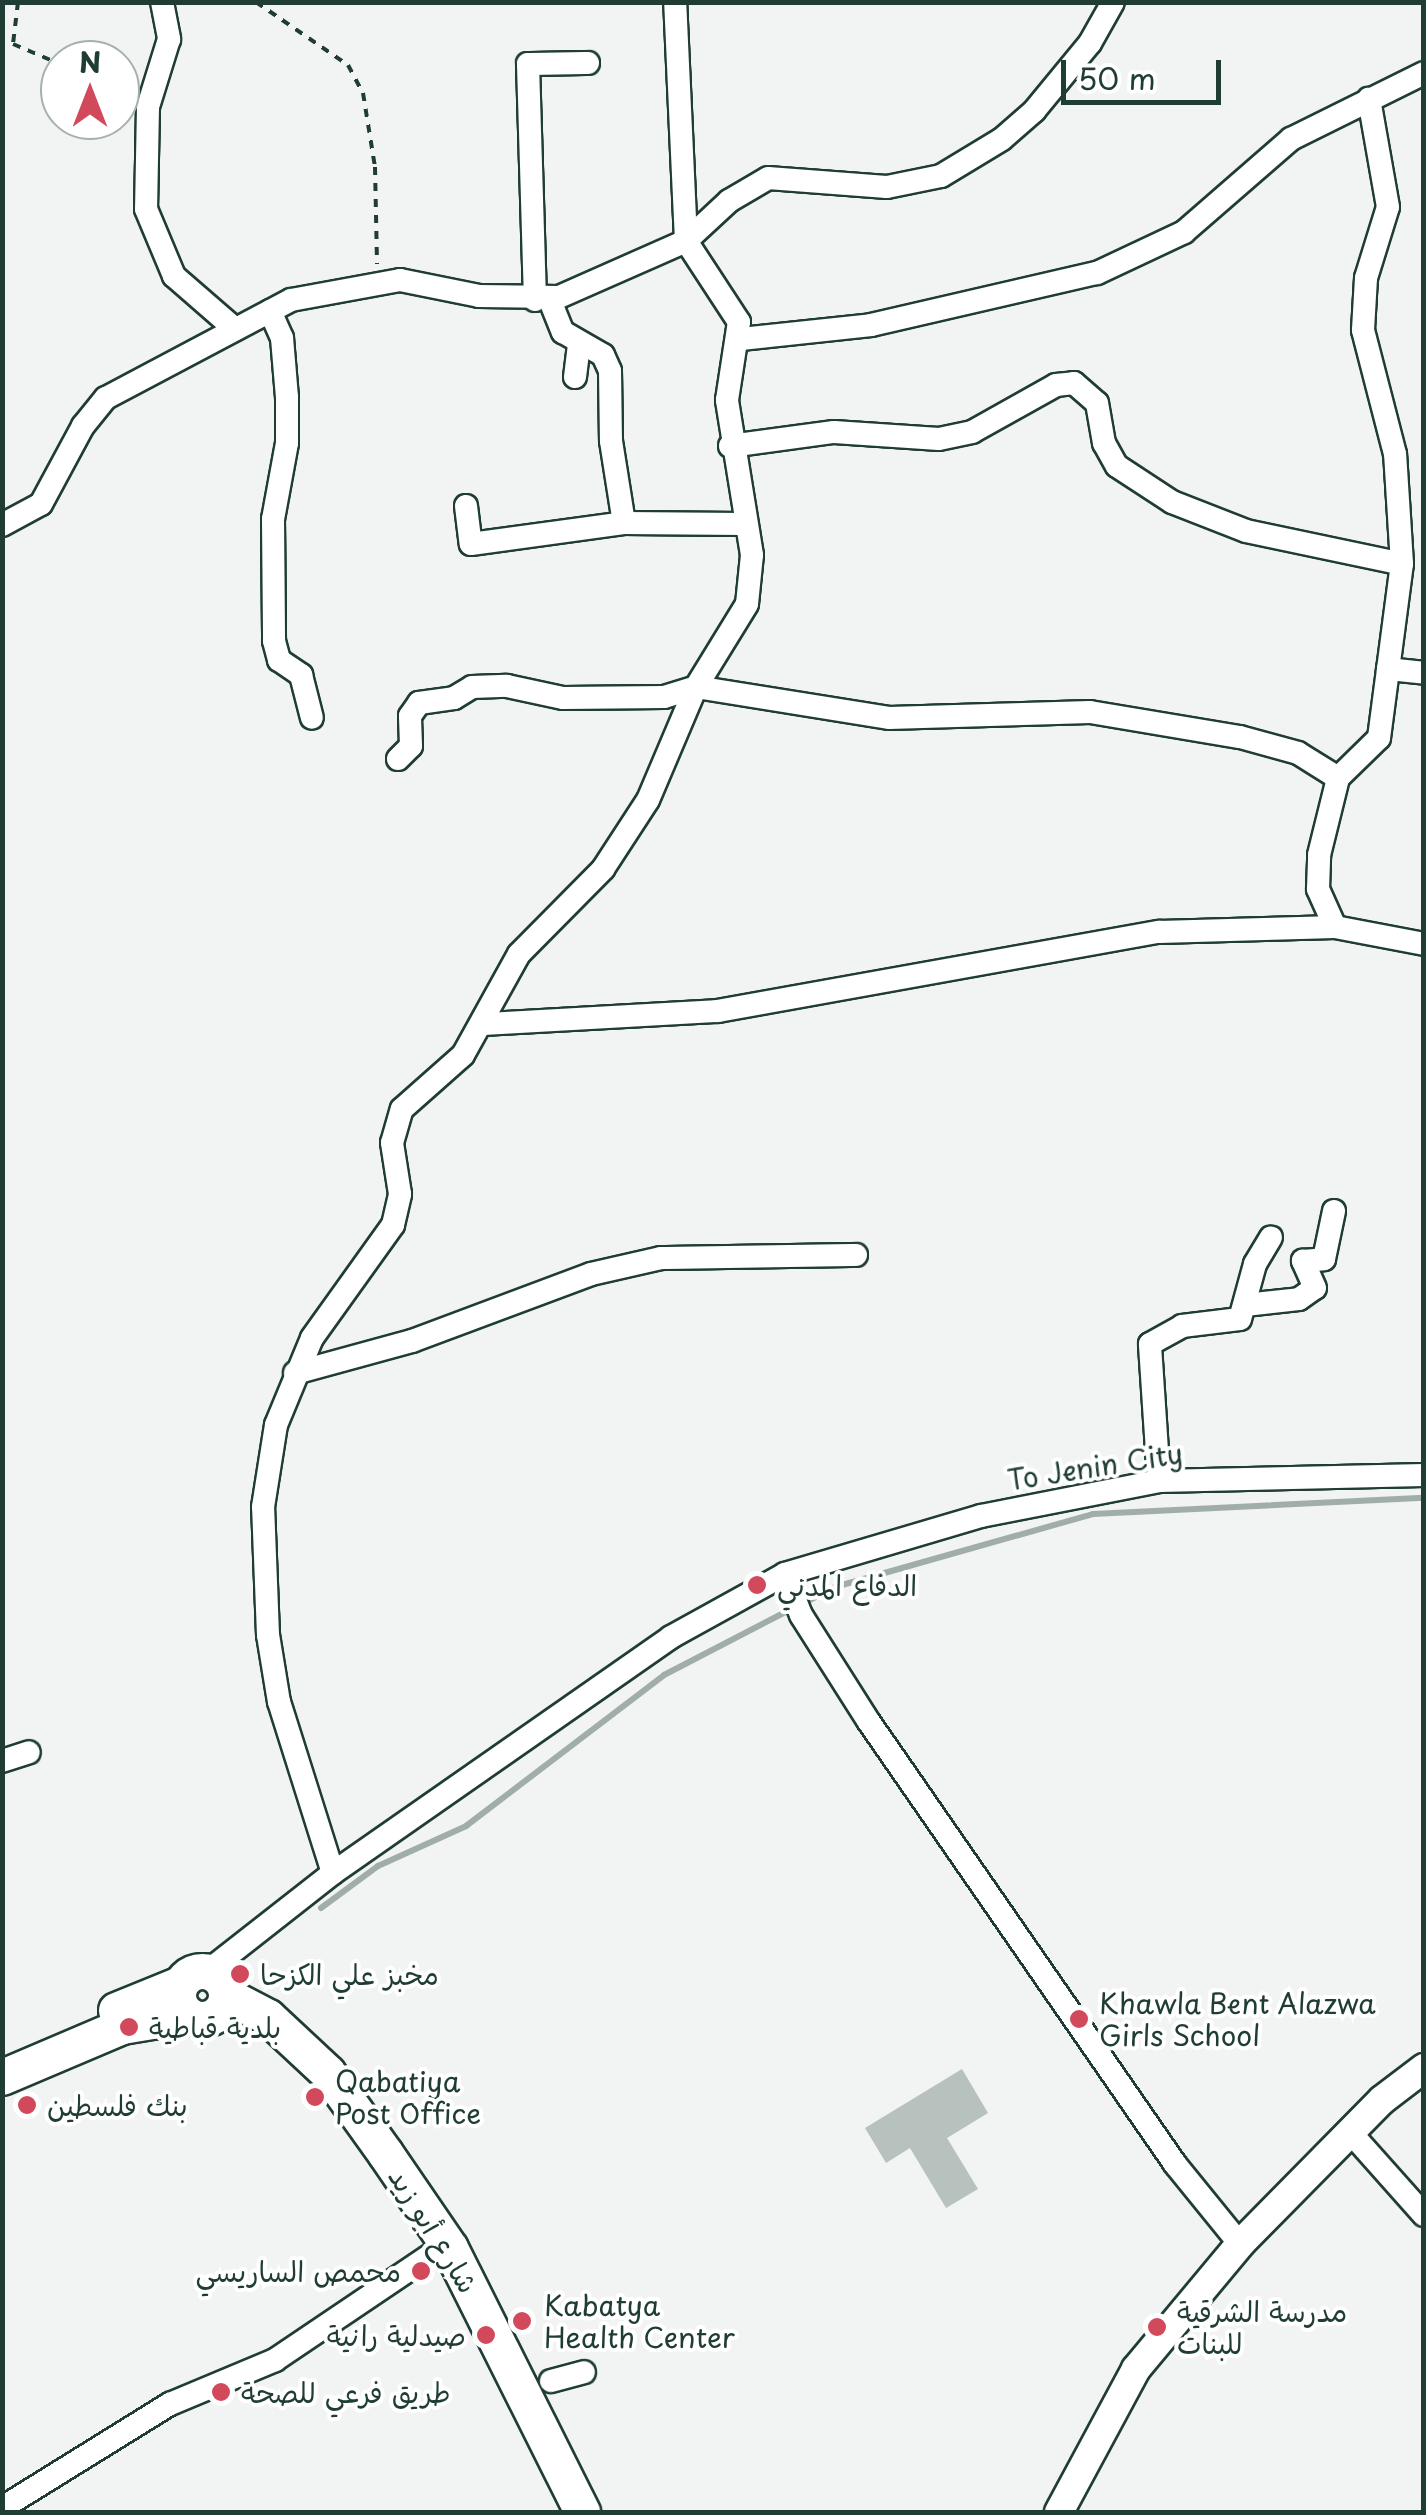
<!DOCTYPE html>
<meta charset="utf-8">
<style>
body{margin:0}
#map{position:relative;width:1426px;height:2515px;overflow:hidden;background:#f2f3f3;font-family:"Playpen Sans","Playpen Sans Arabic",sans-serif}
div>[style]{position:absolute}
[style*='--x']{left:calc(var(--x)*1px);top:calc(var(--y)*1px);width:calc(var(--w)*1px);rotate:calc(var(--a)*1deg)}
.stream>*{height:6px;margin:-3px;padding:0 3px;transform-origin:3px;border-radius:3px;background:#a1adaa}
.building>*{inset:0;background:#b7c1bd}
.path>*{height:4px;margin-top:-2px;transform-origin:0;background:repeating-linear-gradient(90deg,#1f3d34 0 8px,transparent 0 16px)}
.roads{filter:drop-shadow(2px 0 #1f3d34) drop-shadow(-2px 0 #1f3d34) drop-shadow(0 2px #1f3d34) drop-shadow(0 -2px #1f3d34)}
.minor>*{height:22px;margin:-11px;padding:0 11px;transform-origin:11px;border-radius:11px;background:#fff}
.tertiary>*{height:28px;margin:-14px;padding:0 14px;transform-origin:14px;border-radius:14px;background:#fff}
.primary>*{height:35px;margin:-17.5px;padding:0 17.5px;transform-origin:17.5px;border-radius:17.5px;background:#fff}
.primary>.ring{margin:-17.5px;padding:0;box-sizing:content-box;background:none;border:35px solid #fff;border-radius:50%}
.dots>*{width:28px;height:28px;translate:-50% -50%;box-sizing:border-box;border:5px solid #fff;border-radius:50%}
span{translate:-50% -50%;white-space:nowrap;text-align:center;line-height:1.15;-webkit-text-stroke:8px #fff;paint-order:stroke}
.street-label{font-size:28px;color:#1f3d34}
.poi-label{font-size:28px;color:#1f3d34}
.left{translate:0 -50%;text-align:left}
.right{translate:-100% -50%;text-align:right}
.frame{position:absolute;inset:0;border:5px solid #1f3d34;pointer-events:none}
.north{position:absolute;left:40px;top:40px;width:100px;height:100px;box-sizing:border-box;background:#fff;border:2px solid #a5b1ae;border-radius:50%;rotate:0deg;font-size:28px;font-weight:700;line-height:40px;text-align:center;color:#1f3d34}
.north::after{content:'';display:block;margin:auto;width:35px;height:45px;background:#d1495b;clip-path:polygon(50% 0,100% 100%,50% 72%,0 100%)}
.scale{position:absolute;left:1061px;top:60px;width:160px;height:45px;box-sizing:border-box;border:5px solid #1f3d34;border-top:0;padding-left:12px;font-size:30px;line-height:35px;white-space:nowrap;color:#1f3d34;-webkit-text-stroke:8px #fff;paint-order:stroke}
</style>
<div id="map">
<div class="stream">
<div style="--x:804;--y:1603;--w:35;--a:-27"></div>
<div style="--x:835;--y:1587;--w:268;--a:-15.8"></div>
<div style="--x:1093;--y:1514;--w:331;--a:-2.8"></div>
<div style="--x:321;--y:1908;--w:71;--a:-36.4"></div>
<div style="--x:378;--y:1866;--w:97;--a:-24.4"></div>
<div style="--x:466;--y:1826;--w:249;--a:-37.3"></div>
<div style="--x:664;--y:1675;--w:145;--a:-27.4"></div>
</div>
<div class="building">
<div style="clip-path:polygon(962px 2069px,988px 2113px,947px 2138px,978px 2189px,946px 2208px,910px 2148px,886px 2163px,865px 2128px)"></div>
</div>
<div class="path">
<div style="--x:18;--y:2;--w:42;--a:96.8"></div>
<div style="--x:13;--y:44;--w:51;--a:23.1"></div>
<div style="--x:256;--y:2;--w:112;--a:34.4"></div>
<div style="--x:348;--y:65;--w:32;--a:62"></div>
<div style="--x:363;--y:93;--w:75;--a:80.8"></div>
<div style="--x:375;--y:167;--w:97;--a:88.8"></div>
</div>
<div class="roads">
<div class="minor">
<div style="--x:162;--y:2;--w:38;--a:79"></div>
<div style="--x:169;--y:39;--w:71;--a:107.2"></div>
<div style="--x:148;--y:107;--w:102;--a:91.1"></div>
<div style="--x:146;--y:209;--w:73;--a:67.3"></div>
<div style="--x:174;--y:276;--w:81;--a:41"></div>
<div style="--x:549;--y:298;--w:37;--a:68"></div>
<div style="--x:563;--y:332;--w:46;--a:29.9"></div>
<div style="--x:603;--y:355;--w:17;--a:66"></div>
<div style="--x:610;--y:371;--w:70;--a:89.2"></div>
<div style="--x:611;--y:441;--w:83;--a:81"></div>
<div style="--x:535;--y:300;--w:236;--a:-91.7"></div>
<div style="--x:528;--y:64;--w:60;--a:-1"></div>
<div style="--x:270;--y:311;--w:30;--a:66"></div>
<div style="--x:282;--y:338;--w:59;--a:85.2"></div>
<div style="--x:287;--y:397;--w:46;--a:90"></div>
<div style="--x:287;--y:443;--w:77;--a:100.4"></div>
<div style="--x:273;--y:519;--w:122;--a:89.5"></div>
<div style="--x:274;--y:641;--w:20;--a:75"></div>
<div style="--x:279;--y:660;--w:27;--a:34"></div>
<div style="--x:301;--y:675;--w:44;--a:75.7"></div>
<div style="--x:741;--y:339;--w:131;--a:-6.1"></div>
<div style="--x:871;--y:325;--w:232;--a:-13"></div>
<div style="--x:1097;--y:273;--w:96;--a:-25.2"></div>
<div style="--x:1184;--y:232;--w:142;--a:-41"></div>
<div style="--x:1291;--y:139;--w:148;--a:-26.4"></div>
<div style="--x:575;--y:377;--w:35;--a:-83"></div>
<div style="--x:730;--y:446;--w:105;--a:-7.7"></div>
<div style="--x:834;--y:432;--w:105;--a:3.8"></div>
<div style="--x:939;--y:439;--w:34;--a:-12"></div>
<div style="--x:972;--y:432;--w:96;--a:-29.2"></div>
<div style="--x:1056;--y:385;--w:18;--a:-6"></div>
<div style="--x:1074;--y:383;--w:30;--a:41"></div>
<div style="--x:1097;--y:403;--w:41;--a:80.1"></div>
<div style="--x:1104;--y:443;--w:26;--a:61"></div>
<div style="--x:1117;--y:466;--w:66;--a:33.2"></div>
<div style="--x:1172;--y:502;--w:79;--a:21.4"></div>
<div style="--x:1246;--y:531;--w:159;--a:11.9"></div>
<div style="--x:466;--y:506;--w:38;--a:83"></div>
<div style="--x:471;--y:544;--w:154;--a:-7.8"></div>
<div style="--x:624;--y:523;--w:119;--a:0.5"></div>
<div style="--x:2;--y:525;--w:44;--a:-28.3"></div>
<div style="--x:41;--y:504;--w:89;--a:-61.7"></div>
<div style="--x:83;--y:426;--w:36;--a:-51"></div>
<div style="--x:106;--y:398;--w:209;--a:-27.9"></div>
<div style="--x:291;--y:300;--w:111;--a:-10.4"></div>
<div style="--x:400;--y:280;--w:81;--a:11.4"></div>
<div style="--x:479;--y:296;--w:80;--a:0.7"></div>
<div style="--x:559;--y:297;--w:139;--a:-23.8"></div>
<div style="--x:686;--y:241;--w:59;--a:-42.9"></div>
<div style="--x:729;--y:201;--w:45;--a:-30.5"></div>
<div style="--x:768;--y:178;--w:119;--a:4.3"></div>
<div style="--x:887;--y:187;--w:55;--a:-11.5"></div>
<div style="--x:941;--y:176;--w:71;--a:-31.2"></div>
<div style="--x:1002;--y:139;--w:43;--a:-41.2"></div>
<div style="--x:1034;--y:111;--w:88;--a:-50.5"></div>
<div style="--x:1090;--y:43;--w:47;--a:-60.7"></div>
<div style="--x:1388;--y:669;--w:36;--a:6"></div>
<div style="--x:398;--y:759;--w:18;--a:-45"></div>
<div style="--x:411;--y:746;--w:30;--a:-92"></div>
<div style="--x:410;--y:716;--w:16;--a:-55"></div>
<div style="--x:419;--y:703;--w:35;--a:-8"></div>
<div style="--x:454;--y:698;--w:21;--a:-31"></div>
<div style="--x:472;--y:687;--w:35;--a:-2"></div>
<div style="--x:507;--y:686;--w:57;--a:12.1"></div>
<div style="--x:563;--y:698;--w:101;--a:-0.6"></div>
<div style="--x:664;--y:697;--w:34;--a:-17"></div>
<div style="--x:696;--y:687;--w:195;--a:9.1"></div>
<div style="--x:889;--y:718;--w:201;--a:-1.7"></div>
<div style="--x:1090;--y:712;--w:152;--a:9.5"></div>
<div style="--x:1240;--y:737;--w:60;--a:15.4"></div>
<div style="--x:1298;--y:753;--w:47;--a:32"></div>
<div style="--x:1335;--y:927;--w:42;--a:-114.1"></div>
<div style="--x:1318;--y:889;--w:34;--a:-88"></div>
<div style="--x:1319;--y:855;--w:79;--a:-76.1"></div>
<div style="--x:1338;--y:778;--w:57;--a:-44.3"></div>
<div style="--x:1379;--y:738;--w:176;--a:-82.5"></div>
<div style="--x:1402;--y:564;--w:110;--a:-93.6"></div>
<div style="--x:1395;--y:454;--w:128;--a:-104.5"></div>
<div style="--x:1363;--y:330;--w:52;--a:-86.7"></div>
<div style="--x:1366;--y:278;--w:74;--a:-72.8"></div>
<div style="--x:1388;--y:207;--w:110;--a:-100"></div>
<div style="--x:485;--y:1024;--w:233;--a:-3.2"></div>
<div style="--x:718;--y:1011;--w:448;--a:-10.2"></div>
<div style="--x:1159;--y:932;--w:176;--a:-1.6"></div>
<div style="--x:1335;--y:927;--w:91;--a:10.8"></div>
<div style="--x:1245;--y:1305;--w:54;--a:-6.3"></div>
<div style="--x:1299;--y:1299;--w:19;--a:-35"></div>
<div style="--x:1315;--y:1288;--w:30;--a:-114"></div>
<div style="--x:1303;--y:1261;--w:21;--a:-5"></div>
<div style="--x:1324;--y:1259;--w:49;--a:-78.2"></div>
<div style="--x:295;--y:1373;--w:121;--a:-15.3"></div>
<div style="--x:412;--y:1341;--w:191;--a:-20.5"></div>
<div style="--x:591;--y:1274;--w:72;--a:-12.9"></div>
<div style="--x:661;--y:1258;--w:195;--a:-0.9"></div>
<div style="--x:1159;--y:1481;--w:137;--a:-93.8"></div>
<div style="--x:1150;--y:1344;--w:37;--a:-29"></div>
<div style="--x:1182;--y:1326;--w:58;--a:-6.9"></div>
<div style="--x:1240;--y:1319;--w:57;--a:-74.7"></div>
<div style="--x:1255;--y:1264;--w:31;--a:-59"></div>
<div style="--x:785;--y:1574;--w:44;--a:68.7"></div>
<div style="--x:801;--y:1615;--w:127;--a:57.6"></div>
<div style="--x:869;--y:1722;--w:538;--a:55.3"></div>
<div style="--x:1175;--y:2164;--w:103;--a:50.9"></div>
<div style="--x:2;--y:1761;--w:28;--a:-18"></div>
<div style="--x:333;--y:1873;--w:179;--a:-107.5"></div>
<div style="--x:279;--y:1702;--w:68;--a:-99.3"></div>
<div style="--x:268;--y:1635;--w:128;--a:-92.2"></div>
<div style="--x:263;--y:1507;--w:83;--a:-81"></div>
<div style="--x:276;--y:1425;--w:94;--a:-67.5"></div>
<div style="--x:312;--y:1338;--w:139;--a:-54.4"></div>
<div style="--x:393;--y:1225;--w:32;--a:-77"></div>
<div style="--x:400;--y:1194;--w:52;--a:-98.9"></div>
<div style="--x:392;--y:1143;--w:35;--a:-74"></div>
<div style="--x:402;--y:1109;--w:81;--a:-41.5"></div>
<div style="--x:463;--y:1055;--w:115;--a:-61"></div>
<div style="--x:519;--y:954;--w:120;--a:-45.3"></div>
<div style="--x:603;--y:869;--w:82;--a:-56.9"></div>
<div style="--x:648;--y:800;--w:123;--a:-67"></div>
<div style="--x:696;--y:687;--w:97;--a:-58.4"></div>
<div style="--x:747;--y:604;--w:49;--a:-84.2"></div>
<div style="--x:752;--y:555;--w:157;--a:-99.2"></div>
<div style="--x:727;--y:400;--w:79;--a:-81.3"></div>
<div style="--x:739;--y:322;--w:97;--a:-123.2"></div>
<div style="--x:686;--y:241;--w:239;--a:-92.6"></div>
<div style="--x:208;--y:1971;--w:159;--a:-38.1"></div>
<div style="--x:333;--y:1873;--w:412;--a:-34.9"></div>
<div style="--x:671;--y:1637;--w:130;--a:-28.9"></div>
<div style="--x:785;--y:1574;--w:204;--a:-16.5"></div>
<div style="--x:981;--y:1516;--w:181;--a:-11.1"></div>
<div style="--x:1159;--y:1481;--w:265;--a:-1.3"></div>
<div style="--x:1350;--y:2132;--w:111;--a:48.3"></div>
<div style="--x:551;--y:2381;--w:34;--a:-15"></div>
<div style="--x:2;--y:2508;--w:198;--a:-31.8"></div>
<div style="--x:170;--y:2404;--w:114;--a:-22.7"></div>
<div style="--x:275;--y:2360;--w:207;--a:-34"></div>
</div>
<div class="tertiary">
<div style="--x:1059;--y:2512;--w:162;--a:-61.7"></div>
<div style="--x:1136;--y:2369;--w:163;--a:-50.2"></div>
<div style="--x:1240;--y:2244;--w:202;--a:-45.4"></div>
<div style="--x:1382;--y:2100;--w:53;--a:-37.3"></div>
</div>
<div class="primary">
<div class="ring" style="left:178px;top:1971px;width:13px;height:13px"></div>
<div style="--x:226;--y:1995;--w:47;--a:27.6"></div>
<div style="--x:268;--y:2017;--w:81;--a:43"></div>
<div style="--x:327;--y:2072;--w:100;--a:54.4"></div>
<div style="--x:385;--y:2153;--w:115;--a:55.6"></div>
<div style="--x:450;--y:2248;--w:295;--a:63.4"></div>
<div style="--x:116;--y:2010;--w:69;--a:-22.1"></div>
<div style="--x:2;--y:2077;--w:130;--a:-23"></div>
<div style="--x:122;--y:2026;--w:67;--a:-9.5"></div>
</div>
</div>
<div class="dots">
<div style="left:757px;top:1585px;background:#d1495b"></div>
<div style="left:240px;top:1974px;background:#d1495b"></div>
<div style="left:1079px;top:2019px;background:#d1495b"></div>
<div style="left:129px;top:2027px;background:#d1495b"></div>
<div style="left:315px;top:2097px;background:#d1495b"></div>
<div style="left:27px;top:2105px;background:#d1495b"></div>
<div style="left:421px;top:2271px;background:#d1495b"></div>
<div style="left:522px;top:2321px;background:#d1495b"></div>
<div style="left:1157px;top:2327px;background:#d1495b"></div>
<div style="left:486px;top:2335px;background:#d1495b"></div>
<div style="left:221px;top:2392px;background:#d1495b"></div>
</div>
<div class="street-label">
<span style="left:1095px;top:1466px;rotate:-9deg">To Jenin City</span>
<span style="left:434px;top:2230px;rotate:58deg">شارع أبو زيد</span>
</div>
<div class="poi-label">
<span class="left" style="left:777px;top:1585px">الدفاع المدني</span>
<span class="left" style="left:260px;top:1974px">مخبز علي الكزحا</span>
<span class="left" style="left:1099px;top:2019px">Khawla Bent Alazwa<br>Girls School</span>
<span class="left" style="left:149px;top:2027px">بلدية قباطية</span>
<span class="left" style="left:335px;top:2097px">Qabatiya<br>Post Office</span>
<span class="left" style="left:47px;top:2105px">بنك فلسطين</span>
<span class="right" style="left:401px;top:2271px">محمص الساريسي</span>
<span class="left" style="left:544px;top:2321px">Kabatya<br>Health Center</span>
<span class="left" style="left:1177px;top:2327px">مدرسة الشرقية<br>للبنات</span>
<span class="right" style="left:466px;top:2335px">صيدلية رانية</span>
<span class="left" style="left:241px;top:2392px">طريق فرعي للصحة</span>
</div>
<div class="frame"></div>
<div class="north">N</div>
<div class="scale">50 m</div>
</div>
